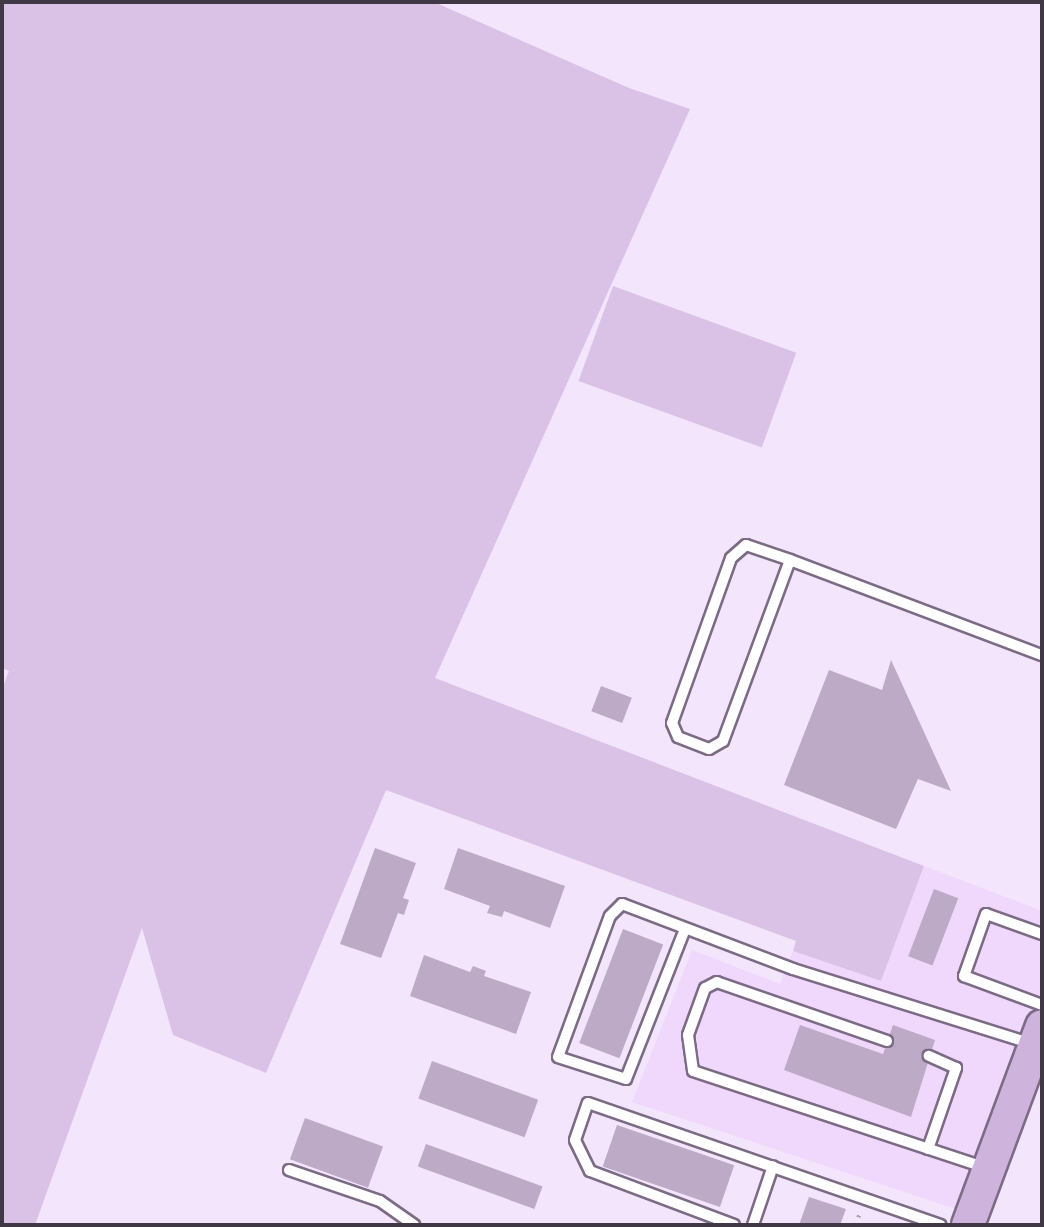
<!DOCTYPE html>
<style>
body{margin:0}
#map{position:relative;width:1044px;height:1227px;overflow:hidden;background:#f3e5fc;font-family:"Fira Sans Condensed",sans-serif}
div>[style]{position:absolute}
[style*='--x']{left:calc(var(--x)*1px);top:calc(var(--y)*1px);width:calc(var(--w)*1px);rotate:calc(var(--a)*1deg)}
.built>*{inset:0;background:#efd8fc}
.green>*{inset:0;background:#dac2e7;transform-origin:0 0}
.building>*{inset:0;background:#bcaac6;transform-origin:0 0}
.path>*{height:4px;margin-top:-2px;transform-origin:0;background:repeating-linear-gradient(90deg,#a99daf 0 2px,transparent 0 8px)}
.roads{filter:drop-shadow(2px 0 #7c6b85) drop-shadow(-2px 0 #7c6b85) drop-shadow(0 2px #7c6b85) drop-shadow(0 -2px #7c6b85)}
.lane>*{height:10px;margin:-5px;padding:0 5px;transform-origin:5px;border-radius:5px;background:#fff}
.primary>*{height:32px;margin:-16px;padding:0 16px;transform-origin:16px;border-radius:16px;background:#ceb3dd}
span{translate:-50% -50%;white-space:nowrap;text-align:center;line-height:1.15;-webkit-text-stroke:7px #fff;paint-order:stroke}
.frame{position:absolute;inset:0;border:4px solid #403844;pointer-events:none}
</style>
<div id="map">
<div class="built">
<div style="clip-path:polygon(924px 866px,1042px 911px,1042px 990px,962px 1211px,632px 1102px,692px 950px,780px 984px,793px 951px,881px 981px)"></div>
</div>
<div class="green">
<div style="clip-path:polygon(2px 2px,434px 2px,629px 88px,690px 109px,435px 678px,924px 866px,881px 981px,793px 951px,796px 941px,386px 790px,266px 1073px,173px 1035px,142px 928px,35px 1225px,2px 1225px,2px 689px,9px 671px,2px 668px)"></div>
<div style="left:613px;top:286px;width:195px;height:101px;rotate:20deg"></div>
</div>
<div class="building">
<div style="clip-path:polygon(891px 660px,951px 791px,918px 779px,896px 829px,784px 785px,829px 670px,882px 690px)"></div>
<div style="left:601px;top:686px;width:33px;height:27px;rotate:21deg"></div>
<div style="clip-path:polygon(375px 848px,416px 863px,403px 898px,409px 900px,404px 915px,398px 913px,381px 958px,340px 944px)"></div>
<div style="clip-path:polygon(458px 848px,565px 886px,550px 928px,504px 911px,502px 917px,487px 913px,490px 906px,444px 889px)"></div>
<div style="left:934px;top:889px;width:26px;height:72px;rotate:21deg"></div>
<div style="left:623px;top:929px;width:43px;height:122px;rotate:21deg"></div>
<div style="clip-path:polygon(424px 955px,470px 972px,473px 966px,486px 971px,484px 976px,531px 992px,516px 1034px,410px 996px)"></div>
<div style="clip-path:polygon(800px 1025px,883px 1054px,893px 1025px,935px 1040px,911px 1117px,784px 1070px)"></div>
<div style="left:432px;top:1061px;width:113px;height:40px;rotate:20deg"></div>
<div style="left:305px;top:1118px;width:83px;height:44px;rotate:20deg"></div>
<div style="left:617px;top:1125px;width:124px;height:44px;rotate:19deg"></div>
<div style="left:426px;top:1144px;width:124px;height:24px;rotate:20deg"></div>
<div style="clip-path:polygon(809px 1197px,846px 1209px,840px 1225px,799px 1225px)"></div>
</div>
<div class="path">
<div style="--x:856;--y:1225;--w:14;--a:-73"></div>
</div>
<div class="roads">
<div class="lane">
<div style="--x:790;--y:560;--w:193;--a:110.3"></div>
<div style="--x:723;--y:741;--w:16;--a:150"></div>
<div style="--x:709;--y:749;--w:33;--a:-159"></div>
<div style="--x:678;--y:737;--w:15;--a:-113"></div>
<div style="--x:672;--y:723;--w:175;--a:-70.3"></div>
<div style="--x:731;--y:558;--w:20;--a:-41"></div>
<div style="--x:746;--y:545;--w:46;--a:18.8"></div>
<div style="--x:790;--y:560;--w:269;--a:20.7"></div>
<div style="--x:685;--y:929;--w:161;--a:111.5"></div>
<div style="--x:626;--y:1079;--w:71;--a:-162.1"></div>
<div style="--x:558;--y:1057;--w:150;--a:-69.8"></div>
<div style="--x:610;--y:916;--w:17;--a:-45"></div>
<div style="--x:622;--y:904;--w:183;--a:20.8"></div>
<div style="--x:793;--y:969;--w:251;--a:17.4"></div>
<div style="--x:1042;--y:934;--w:59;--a:-160.3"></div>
<div style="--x:986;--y:914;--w:66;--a:109.5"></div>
<div style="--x:964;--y:976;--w:83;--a:20.4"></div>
<div style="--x:887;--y:1041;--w:180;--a:-160.9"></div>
<div style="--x:717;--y:982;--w:13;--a:153"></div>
<div style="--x:705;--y:988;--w:50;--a:109.9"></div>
<div style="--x:688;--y:1035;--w:36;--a:82"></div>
<div style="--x:693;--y:1071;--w:310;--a:18.3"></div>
<div style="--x:928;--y:1149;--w:86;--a:-70.9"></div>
<div style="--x:956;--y:1068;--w:30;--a:-156"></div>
<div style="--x:289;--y:1170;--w:96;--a:18.8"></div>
<div style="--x:380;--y:1201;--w:42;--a:35.2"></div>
<div style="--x:734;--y:1225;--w:154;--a:-159.4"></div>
<div style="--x:590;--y:1171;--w:34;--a:-116"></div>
<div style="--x:575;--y:1140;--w:39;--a:-71"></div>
<div style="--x:588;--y:1103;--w:373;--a:19.1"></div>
<div style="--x:753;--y:1225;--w:62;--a:-71.3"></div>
</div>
<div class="primary">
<div style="--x:968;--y:1225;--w:212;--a:-69.6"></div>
</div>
</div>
<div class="frame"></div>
</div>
